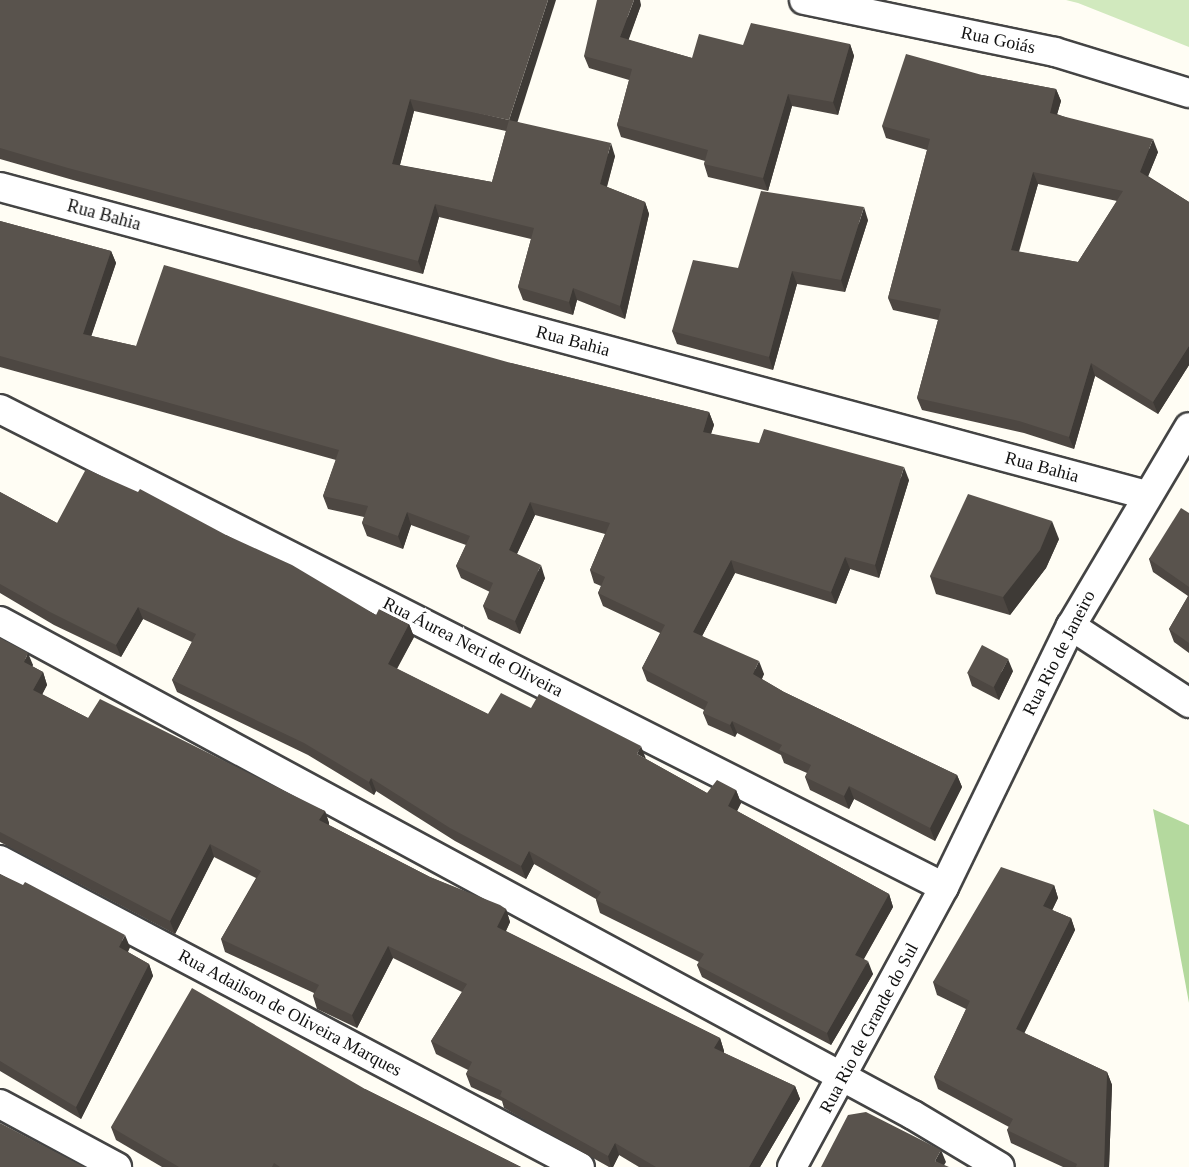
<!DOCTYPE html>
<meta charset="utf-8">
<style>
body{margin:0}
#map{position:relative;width:1189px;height:1167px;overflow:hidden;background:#fffdf4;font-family:"Times New Roman",serif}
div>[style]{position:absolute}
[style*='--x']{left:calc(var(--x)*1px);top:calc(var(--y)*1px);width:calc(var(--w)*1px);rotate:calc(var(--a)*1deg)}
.green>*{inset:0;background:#d1e9be}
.forest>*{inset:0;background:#b4d99e}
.roads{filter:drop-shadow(2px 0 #444) drop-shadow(-2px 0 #444) drop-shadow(0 2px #444) drop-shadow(0 -2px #444)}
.minor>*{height:28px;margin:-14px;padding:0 14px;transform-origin:14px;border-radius:14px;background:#fff}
.wall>*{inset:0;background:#4d4742}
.shaded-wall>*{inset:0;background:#3e3a36}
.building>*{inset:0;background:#59534d;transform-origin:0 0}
span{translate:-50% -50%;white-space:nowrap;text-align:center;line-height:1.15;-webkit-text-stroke:6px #fff;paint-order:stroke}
.street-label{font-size:18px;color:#111}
</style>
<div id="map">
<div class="green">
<div style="clip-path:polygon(1066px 0,1189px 0,1189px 47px,1078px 3px)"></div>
</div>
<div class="forest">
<div style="clip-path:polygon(1153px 809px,1189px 825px,1189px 1003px)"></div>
</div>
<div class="roads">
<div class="minor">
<div style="--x:804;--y:0;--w:256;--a:11.7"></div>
<div style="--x:1055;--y:52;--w:140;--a:17"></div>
<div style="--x:0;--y:187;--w:1187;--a:15.04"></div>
<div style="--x:0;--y:409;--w:1058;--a:26.86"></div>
<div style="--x:0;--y:621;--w:1038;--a:28.42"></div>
<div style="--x:913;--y:1115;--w:101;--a:30.9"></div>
<div style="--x:1071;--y:626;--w:141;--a:33.1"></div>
<div style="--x:0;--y:860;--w:656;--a:27.89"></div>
<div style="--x:0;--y:1104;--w:133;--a:28.3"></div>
<div style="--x:792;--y:1167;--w:319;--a:-61.5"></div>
<div style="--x:944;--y:887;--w:290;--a:-64.1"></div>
<div style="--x:1071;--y:626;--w:231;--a:-59.3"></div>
</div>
</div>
<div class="wall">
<div style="clip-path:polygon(evenodd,0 0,517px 122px,615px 156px,607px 187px,645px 202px,649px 214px,625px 319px,577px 300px,573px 315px,523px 300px,518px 287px,531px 239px,439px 217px,423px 274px,73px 180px,0 159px,0 0,414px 111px,506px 131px,492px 182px,400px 165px,414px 111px)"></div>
<div style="clip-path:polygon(641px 5px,628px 40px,692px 58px,743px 45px,850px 44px,854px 56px,838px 115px,792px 106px,768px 191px,708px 177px,704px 164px,705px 161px,621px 137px,617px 125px,629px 80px,589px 68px,584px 56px)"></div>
<div style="clip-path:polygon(evenodd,982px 75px,1056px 89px,1061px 101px,1057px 114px,1158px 152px,1148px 176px,1189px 202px,1189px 365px,1158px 414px,1095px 376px,1074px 449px,1024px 433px,922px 410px,917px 398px,938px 320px,893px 310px,888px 298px,927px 150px,886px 138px,882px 126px,982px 75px,1038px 184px,1117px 201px,1078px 262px,1019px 252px,1038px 184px)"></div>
<div style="clip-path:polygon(868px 220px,845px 292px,797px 284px,773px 370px,677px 344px,672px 331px,738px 268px)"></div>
<div style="clip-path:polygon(0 221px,111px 251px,116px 263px,91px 336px,136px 346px,511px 363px,709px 412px,714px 425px,711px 434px,909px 480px,879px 578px,850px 569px,836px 604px,735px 573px,702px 636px,764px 674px,762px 679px,784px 692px,957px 775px,962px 787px,935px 841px,854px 799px,849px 809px,810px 790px,805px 777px,807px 773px,784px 763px,781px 755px,737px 733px,735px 737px,708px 725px,703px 713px,704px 710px,647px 681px,642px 668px,660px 633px,603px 606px,598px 593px,601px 586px,594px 583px,590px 570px,605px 534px,535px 515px,517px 554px,545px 578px,520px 634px,488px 619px,483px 606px,490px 592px,461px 578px,456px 566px,466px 545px,411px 525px,403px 549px,367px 536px,362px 523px,364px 517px,328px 509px,323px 496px,336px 460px,0 367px)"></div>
<div style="clip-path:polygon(0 492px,57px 523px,226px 535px,376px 615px,409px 624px,414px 637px,397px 669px,488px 714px,531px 708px,646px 759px,707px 793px,736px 790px,741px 803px,737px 811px,889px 894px,893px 907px,864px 959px,873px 974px,831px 1045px,702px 977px,697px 965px,699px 962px,600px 913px,596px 900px,596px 899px,534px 864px,526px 879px,455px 841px,376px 791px,374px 795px,308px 755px,177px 692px,172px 680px,192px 642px,143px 619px,121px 657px,54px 625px,0 593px)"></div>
<div style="clip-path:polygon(1189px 513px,1189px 653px,1174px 642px,1169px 629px,1188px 596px,1153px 572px,1149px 559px)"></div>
<div style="clip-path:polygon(1059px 539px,1046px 568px,1010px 615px,936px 594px,930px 576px)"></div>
<div style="clip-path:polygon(0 638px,33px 665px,32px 666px,43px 672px,47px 685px,42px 694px,88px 718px,325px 811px,329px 823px,329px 825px,430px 877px,506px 909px,510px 922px,506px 931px,720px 1038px,724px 1051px,724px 1053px,795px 1086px,800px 1099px,760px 1167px,639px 1167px,619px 1155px,613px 1167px,609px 1167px,504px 1108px,502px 1101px,471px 1087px,466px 1074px,468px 1070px,436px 1054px,431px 1041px,462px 992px,393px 958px,357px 1028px,317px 1009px,313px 996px,314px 993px,225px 952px,221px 939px,256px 878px,214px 857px,175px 934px,0 842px)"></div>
<div style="clip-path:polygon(1013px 671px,999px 700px,972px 686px,968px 674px)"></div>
<div style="clip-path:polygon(0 874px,130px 947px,128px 952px,149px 964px,153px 976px,81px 1119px,0 1071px)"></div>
<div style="clip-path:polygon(1054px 885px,1058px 898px,1052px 910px,1071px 918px,1075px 930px,1024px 1033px,1107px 1072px,1112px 1085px,1109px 1167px,1063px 1167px,1011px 1143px,1007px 1130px,1009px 1127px,938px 1089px,934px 1077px,966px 1009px,937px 995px,933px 982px)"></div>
<div style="clip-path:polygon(365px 1089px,521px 1167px,162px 1167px,116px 1140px,111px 1127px)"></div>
</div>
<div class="shaded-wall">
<div style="clip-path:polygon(548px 0,556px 0,514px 133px,509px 120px)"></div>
<div style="clip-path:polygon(634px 0,640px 0,641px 5px,625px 50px,620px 37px)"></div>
<div style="clip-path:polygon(850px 44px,854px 56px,838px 115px,833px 102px)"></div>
<div style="clip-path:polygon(1056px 89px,1061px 101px,1054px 125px,1050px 113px)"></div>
<div style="clip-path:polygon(788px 94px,792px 106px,768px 191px,763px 178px)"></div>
<div style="clip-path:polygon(410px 99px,414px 111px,397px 176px,392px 164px)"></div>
<div style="clip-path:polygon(1153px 139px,1158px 152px,1145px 184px,1140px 172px)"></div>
<div style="clip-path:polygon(611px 143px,615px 156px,604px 196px,600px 184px)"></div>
<div style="clip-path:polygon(1033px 172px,1038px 184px,1015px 263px,1011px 250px)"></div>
<div style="clip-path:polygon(645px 202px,649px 214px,625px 319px,620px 306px)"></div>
<div style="clip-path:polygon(435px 204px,439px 217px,423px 274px,418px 261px)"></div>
<div style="clip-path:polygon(864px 207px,868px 220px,845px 292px,841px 280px)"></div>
<div style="clip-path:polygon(111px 251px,116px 263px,88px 346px,83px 334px)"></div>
<div style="clip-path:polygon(792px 271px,797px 284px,773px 370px,769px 357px)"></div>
<div style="clip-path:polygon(573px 288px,577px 300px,573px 315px,569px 302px)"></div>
<div style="clip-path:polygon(1189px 346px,1189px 365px,1158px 414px,1153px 402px)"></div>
<div style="clip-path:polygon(1091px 363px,1095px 376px,1074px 449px,1069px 437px)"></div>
<div style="clip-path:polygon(709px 412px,714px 425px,707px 445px,703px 432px)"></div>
<div style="clip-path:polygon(904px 467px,909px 480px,879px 578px,875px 565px)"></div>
<div style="clip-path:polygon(530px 502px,535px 515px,513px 562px,509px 550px)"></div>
<div style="clip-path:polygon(407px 512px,411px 525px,403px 549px,398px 536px)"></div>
<div style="clip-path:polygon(1052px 521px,1059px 539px,1046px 568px,1010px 615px,1003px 597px)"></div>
<div style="clip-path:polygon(845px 557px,850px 569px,836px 604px,831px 592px)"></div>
<div style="clip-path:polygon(731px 560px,735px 573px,698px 644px,693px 632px)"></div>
<div style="clip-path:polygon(541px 565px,545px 578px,520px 634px,515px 621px)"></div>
<div style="clip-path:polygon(138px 607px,143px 619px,121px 657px,116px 645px)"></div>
<div style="clip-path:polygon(409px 624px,414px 637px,392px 677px,388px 664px)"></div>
<div style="clip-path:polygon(28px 653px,33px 665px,28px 674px,24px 662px)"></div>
<div style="clip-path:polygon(1008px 659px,1013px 671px,999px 700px,994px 687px)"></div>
<div style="clip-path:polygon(759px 661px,764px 674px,758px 686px,753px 674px)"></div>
<div style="clip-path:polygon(43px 672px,47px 685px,38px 703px,33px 690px)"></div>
<div style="clip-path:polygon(732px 721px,737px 733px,735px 737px,730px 725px)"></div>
<div style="clip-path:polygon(641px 746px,646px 759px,637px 754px)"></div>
<div style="clip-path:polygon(957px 775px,962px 787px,935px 841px,930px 828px)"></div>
<div style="clip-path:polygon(371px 778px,376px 791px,374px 795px,369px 782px)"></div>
<div style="clip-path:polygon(849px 786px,854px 799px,849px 809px,844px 796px)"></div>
<div style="clip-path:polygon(736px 790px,741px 803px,733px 819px,728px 806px)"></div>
<div style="clip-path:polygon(325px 811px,329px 823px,324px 833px,319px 820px)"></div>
<div style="clip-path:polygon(210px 844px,214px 857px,175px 934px,170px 921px)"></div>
<div style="clip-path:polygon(529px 851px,534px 864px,526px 879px,521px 866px)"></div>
<div style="clip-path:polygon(1054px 885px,1058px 898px,1048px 919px,1043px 906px)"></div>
<div style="clip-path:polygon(889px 894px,893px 907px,859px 967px,855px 955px)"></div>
<div style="clip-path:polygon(506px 909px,510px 922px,502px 939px,497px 927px)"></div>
<div style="clip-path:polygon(1071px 918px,1075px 930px,1020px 1042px,1016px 1029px)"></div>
<div style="clip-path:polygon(125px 935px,130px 947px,124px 959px,119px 947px)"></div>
<div style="clip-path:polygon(388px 946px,393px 958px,357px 1028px,352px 1015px)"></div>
<div style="clip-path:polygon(868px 961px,873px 974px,831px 1045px,827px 1033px)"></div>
<div style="clip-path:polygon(149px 964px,153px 976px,81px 1119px,76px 1107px)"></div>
<div style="clip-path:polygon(720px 1038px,724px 1051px,719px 1061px,714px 1048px)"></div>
<div style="clip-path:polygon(1107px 1072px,1112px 1085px,1109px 1167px,1104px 1167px)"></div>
<div style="clip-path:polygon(795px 1086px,800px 1099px,760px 1167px,749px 1167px)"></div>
<div style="clip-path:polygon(615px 1143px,619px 1155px,613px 1167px,611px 1167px,608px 1156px)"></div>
<div style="clip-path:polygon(941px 1150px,946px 1162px,943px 1167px,935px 1161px)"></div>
</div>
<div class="building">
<div style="clip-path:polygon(evenodd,0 0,548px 0,509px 120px,611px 143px,600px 184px,645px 202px,620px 306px,573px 288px,569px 302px,518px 287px,534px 228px,435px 204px,418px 261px,68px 168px,0 148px,0 0,410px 99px,509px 120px,492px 182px,392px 164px,410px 99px)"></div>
<div style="clip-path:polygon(597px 0,634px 0,620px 37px,692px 58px,699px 34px,743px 45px,751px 23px,850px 44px,833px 102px,788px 94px,763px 178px,704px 164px,708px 150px,617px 125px,632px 69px,584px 56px)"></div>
<div style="clip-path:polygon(evenodd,906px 54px,982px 75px,1056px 89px,1050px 113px,1153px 139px,1140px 172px,1189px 202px,1189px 346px,1153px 402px,1091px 363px,1069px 437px,1019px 421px,917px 398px,941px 309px,888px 298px,930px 139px,882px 126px,906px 54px,1033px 172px,1123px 191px,1078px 262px,1011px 250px,1033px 172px)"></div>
<div style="clip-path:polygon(761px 191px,864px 207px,841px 280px,792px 271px,769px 357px,672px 331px,693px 260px,738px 268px)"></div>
<div style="clip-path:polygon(0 221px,111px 251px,83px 334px,136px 346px,164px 265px,511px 363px,709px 412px,703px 432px,759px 443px,764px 429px,904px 467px,875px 565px,845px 557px,831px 592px,731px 560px,693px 632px,759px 661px,753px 674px,784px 692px,957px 775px,930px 828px,849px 786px,844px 796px,805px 777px,811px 765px,779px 750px,782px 745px,732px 721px,730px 725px,703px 713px,708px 702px,642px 668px,665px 625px,598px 593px,605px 577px,590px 570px,610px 523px,530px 502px,509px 550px,541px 565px,515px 621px,483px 606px,493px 583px,456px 566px,470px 536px,407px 512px,398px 536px,362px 523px,368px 506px,323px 496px,339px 450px,0 356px)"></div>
<div style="clip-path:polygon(86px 469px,138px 492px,140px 489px,226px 535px,292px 565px,376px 615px,379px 609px,409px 624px,388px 664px,488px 714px,501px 693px,531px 708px,539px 694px,641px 746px,637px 754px,707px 793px,717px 780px,736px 790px,728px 806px,889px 894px,855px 955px,868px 961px,827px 1033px,697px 965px,704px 954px,596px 900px,601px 892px,529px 851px,521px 866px,450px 828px,371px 778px,369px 782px,304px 743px,172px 680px,196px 634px,138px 607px,116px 645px,50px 612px,0 584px,0 492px,57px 523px)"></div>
<div style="clip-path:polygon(968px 494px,1052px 521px,1040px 550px,1003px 597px,930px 576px)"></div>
<div style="clip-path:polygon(1181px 508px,1189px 513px,1189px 587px,1149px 559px)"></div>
<div style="clip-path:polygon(1189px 595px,1189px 643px,1169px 629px)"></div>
<div style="clip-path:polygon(0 638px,28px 653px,24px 662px,43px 672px,33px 690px,88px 718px,100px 699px,325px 811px,319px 820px,430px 877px,500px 905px,506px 909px,497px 927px,720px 1038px,714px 1048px,795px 1086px,749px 1167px,656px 1167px,615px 1143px,608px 1156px,500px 1096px,502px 1091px,466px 1074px,472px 1062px,431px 1041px,467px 984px,388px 946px,352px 1015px,313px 996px,319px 985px,221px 939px,261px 871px,210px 844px,170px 921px,0 832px)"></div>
<div style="left:982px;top:645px;width:30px;height:32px;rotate:28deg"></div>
<div style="clip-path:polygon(1001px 867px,1054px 885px,1043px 906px,1071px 918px,1016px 1029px,1107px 1072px,1104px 1167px,1076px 1167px,1077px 1164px,1007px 1130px,1013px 1119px,934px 1077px,970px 1001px,933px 982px)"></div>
<div style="clip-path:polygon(0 874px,23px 885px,25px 882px,125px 935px,119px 947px,149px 964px,76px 1107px,0 1061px)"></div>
<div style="clip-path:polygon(192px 988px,365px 1089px,521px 1167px,280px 1167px,274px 1163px,272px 1167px,179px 1167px,111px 1127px)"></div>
<div style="clip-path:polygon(866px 1112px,941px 1150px,935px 1161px,949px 1167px,821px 1167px,848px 1115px)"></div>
<div style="clip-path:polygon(0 1123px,84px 1167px,0 1167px)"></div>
</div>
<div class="street-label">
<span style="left:998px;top:40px;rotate:12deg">Rua Goiás</span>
<span style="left:104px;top:215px;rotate:15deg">Rua Bahia</span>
<span style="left:573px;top:341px;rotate:15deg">Rua Bahia</span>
<span style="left:1042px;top:467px;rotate:15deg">Rua Bahia</span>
<span style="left:473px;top:647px;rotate:27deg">Rua Áurea Neri de Oliveira</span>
<span style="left:1059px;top:653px;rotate:-63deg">Rua Rio de Janeiro</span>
<span style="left:290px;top:1013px;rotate:28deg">Rua Adailson de Oliveira Marques</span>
<span style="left:869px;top:1028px;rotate:-62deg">Rua Rio de Grande do Sul</span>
</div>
</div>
